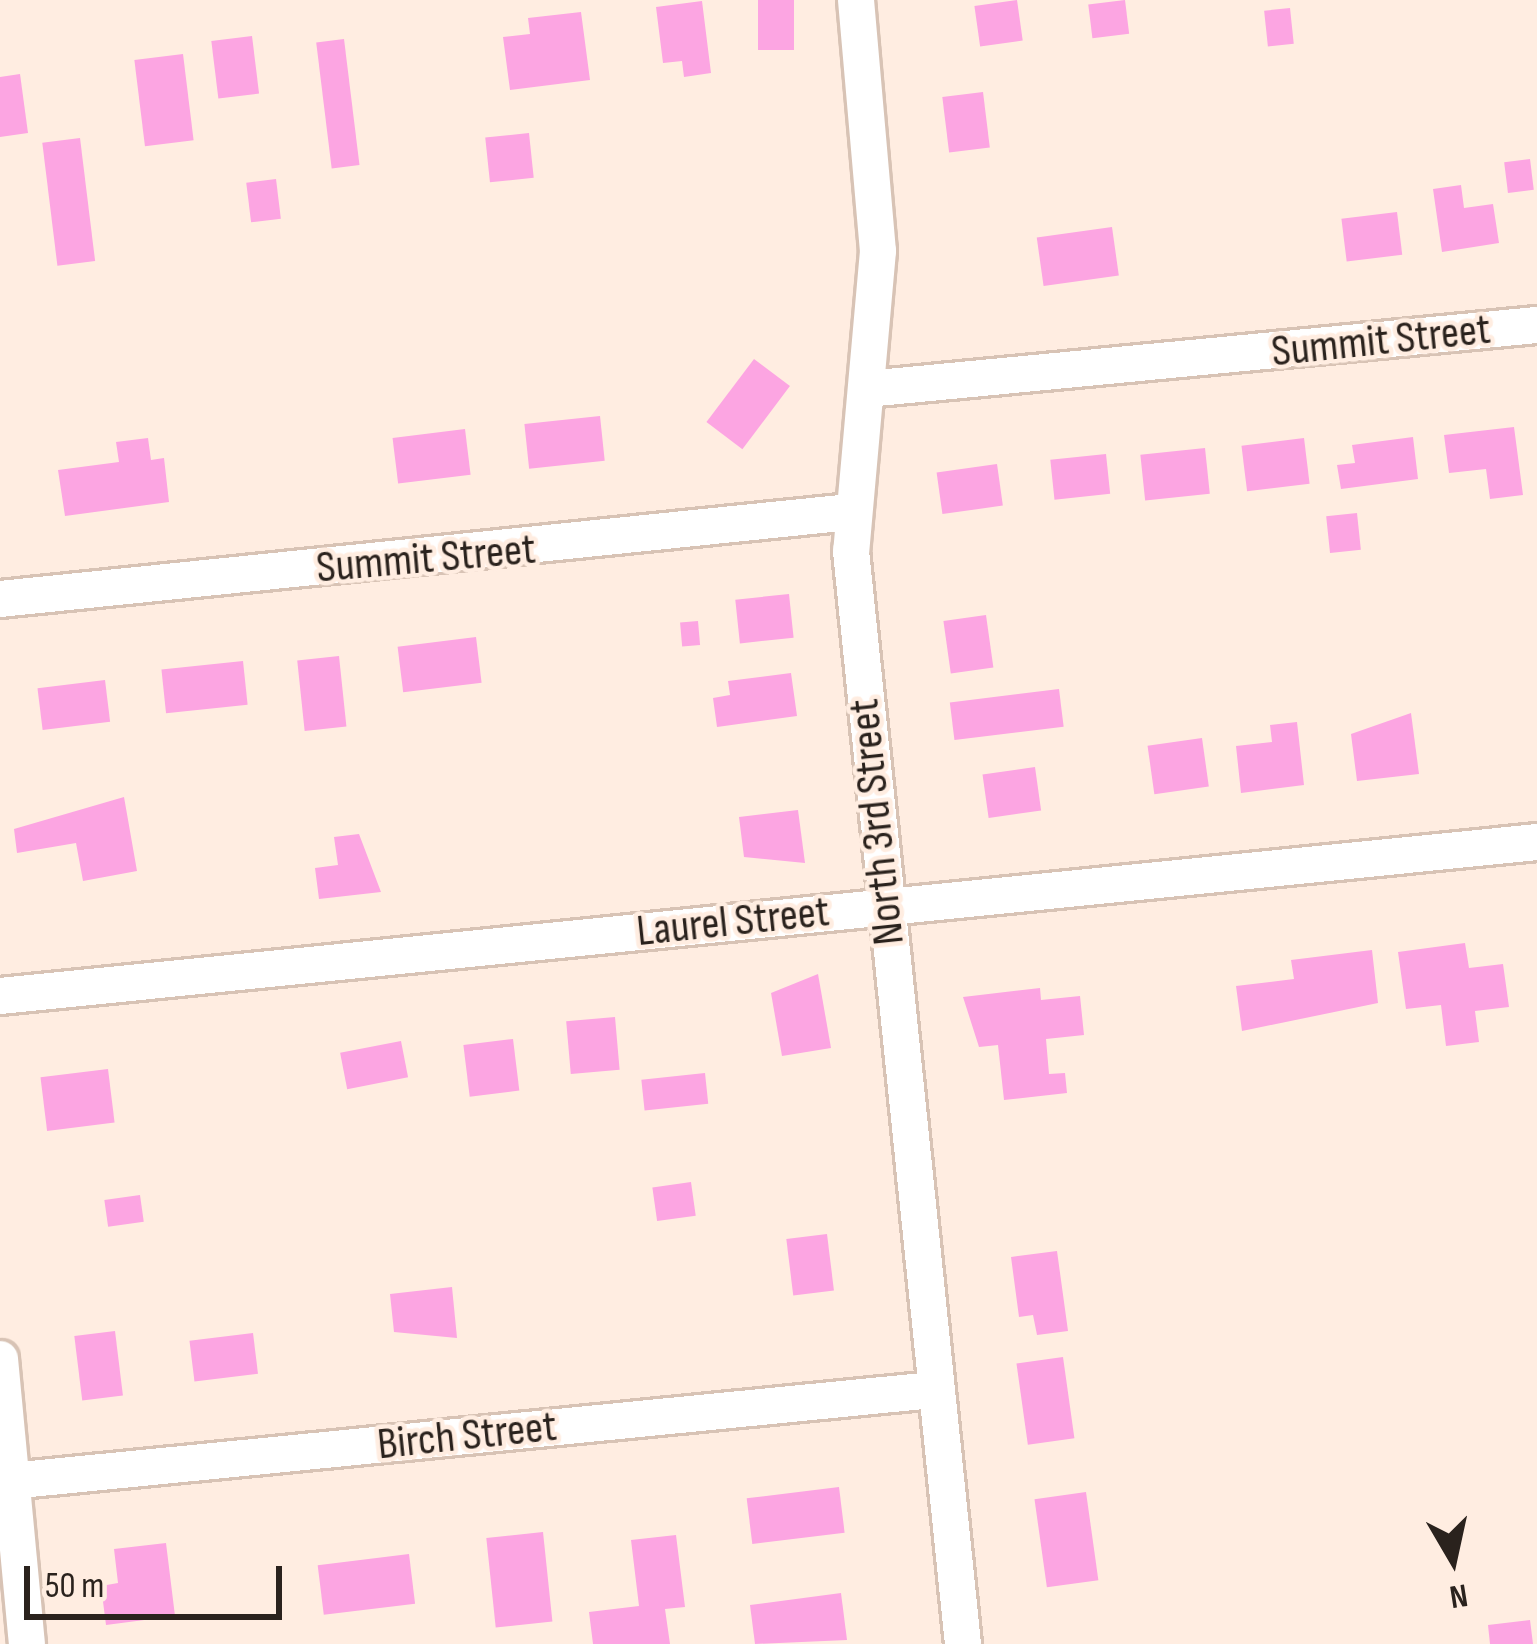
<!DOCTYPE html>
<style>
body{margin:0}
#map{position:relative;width:1537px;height:1644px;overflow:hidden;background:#ffede1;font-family:"Sofia Sans Condensed",sans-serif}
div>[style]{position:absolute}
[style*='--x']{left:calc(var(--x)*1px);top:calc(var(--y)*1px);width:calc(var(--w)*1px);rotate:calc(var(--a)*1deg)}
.building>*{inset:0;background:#fca5e2;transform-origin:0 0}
.roads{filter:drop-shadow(3px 0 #d8c3b5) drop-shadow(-3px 0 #d8c3b5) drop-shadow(0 3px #d8c3b5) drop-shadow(0 -3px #d8c3b5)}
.street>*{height:36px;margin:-18px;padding:0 18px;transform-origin:18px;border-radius:18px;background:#fff}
span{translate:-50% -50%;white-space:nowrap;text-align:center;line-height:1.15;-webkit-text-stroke:9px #ffede1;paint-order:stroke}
.street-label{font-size:45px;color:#2a221d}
.north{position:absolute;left:1393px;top:1500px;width:120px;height:120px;-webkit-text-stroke:9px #ffede1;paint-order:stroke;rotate:171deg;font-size:33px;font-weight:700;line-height:48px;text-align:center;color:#2a221d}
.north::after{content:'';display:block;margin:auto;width:42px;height:54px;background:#2a221d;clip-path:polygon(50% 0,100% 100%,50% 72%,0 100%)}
.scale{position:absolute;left:24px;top:1566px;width:258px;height:54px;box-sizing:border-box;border:6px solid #2a221d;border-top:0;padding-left:15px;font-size:36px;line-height:42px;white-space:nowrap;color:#2a221d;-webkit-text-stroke:9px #ffede1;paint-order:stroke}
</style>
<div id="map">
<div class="building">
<div style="left:758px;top:0;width:36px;height:50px"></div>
<div style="left:1017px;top:0;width:41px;height:43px;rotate:82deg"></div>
<div style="left:1125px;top:0;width:34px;height:37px;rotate:83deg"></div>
<div style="clip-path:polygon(702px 1px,711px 73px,684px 77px,682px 61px,663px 63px,656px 7px)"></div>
<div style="left:1290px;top:8px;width:36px;height:26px;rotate:84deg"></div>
<div style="clip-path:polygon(581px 12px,590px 80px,510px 90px,503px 37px,530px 34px,528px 18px)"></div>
<div style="left:252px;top:36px;width:58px;height:41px;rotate:83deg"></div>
<div style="left:344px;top:39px;width:127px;height:28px;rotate:83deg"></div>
<div style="left:183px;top:54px;width:87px;height:49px;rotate:83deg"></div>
<div style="clip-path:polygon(20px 74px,28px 133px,0 137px,0 77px)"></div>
<div style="left:983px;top:92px;width:56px;height:41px;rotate:83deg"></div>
<div style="left:529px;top:133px;width:45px;height:44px;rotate:84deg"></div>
<div style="left:80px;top:138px;width:124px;height:38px;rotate:83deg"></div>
<div style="left:1530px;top:159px;width:31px;height:26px;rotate:83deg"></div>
<div style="left:276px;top:179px;width:40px;height:30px;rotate:83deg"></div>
<div style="clip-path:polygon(1461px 185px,1464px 208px,1493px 204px,1499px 243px,1442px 252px,1433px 189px)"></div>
<div style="left:1397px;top:212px;width:43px;height:56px;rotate:83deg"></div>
<div style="left:1112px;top:227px;width:49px;height:76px;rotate:82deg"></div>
<div style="left:754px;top:359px;width:45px;height:79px;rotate:37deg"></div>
<div style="left:600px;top:416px;width:45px;height:76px;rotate:84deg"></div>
<div style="clip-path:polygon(1514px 427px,1523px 495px,1490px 499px,1486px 469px,1449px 473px,1444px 435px)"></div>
<div style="left:465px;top:429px;width:46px;height:73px;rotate:83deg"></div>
<div style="clip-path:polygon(1413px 437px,1418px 479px,1341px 489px,1337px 465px,1355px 463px,1352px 445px)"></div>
<div style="clip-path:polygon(148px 438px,151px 460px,164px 458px,169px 502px,65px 516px,58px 470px,119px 462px,116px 442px)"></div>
<div style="left:1304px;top:438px;width:46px;height:63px;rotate:83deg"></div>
<div style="left:1205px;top:448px;width:46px;height:65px;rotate:84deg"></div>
<div style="left:1106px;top:454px;width:40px;height:56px;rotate:84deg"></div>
<div style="left:997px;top:464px;width:42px;height:61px;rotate:82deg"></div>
<div style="left:1357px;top:513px;width:37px;height:31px;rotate:84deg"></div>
<div style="left:789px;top:594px;width:44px;height:54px;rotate:84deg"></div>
<div style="left:986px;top:615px;width:53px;height:43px;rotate:82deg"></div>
<div style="left:698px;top:621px;width:24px;height:18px;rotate:85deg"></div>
<div style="left:476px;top:637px;width:46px;height:79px;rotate:83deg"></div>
<div style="left:339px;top:656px;width:71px;height:42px;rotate:84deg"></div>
<div style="left:243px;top:661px;width:44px;height:82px;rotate:84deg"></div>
<div style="clip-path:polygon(791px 673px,797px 716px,717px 727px,713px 698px,730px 695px,728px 681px)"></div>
<div style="left:105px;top:680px;width:42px;height:68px;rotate:83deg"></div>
<div style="left:1059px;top:689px;width:38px;height:110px;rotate:83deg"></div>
<div style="clip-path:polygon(1411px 713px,1419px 774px,1357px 781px,1351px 734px)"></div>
<div style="clip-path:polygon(1297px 722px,1304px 785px,1241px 793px,1236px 746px,1272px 742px,1270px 725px)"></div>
<div style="left:1202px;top:738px;width:49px;height:55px;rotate:82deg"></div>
<div style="left:1035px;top:767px;width:44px;height:53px;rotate:82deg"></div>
<div style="clip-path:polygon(124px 797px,137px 871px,83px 881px,76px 843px,17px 853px,14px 829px)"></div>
<div style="clip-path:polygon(798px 810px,805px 863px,744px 857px,739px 817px)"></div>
<div style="clip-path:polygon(359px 834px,381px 892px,319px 899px,315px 868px,338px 865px,334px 837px)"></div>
<div style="clip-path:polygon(1465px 943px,1469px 968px,1503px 964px,1509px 1007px,1475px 1011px,1479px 1042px,1446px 1046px,1441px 1005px,1406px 1009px,1398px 952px)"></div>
<div style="clip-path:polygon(1372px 950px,1378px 1003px,1242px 1031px,1236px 986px,1294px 979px,1291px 960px)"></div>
<div style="clip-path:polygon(818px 974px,831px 1048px,782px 1056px,771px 993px)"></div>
<div style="clip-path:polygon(1040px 988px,1041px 1000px,1080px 996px,1084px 1035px,1046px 1039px,1049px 1074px,1065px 1073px,1067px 1093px,1004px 1100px,998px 1045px,979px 1047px,963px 997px)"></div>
<div style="left:615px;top:1017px;width:53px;height:49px;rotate:85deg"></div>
<div style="left:513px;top:1039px;width:52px;height:50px;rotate:83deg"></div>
<div style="left:401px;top:1041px;width:37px;height:62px;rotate:79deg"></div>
<div style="left:108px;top:1069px;width:54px;height:68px;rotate:83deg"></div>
<div style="left:705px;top:1073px;width:31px;height:64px;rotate:84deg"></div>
<div style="left:691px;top:1182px;width:34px;height:39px;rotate:82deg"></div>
<div style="left:140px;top:1195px;width:27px;height:36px;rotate:82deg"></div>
<div style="left:827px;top:1234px;width:57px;height:41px;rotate:83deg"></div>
<div style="clip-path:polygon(1057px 1251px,1068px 1331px,1037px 1335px,1033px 1315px,1019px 1317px,1011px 1257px)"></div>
<div style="clip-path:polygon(452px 1287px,457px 1338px,394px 1332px,390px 1294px)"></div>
<div style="left:115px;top:1331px;width:65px;height:41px;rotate:83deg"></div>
<div style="left:253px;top:1333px;width:41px;height:64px;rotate:83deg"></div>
<div style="left:1063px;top:1357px;width:82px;height:47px;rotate:82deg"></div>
<div style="left:839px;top:1487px;width:46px;height:93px;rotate:83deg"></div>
<div style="left:1086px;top:1492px;width:89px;height:52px;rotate:82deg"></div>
<div style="left:543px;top:1532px;width:90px;height:57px;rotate:84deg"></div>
<div style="clip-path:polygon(676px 1535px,685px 1607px,665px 1609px,670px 1644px,593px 1644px,589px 1612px,639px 1606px,631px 1540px)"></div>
<div style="clip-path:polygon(166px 1543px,175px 1616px,106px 1625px,101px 1586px,118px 1583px,114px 1549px)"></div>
<div style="left:409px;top:1554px;width:50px;height:92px;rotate:83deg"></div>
<div style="clip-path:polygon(841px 1593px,847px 1640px,755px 1644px,750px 1605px)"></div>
<div style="clip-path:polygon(1530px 1620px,1533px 1644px,1490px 1644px,1488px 1625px)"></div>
</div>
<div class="roads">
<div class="street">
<div style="--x:856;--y:0;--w:252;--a:85"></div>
<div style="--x:878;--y:251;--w:301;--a:95.1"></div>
<div style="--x:851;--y:551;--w:1099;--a:84.15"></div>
<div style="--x:867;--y:389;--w:673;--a:-5.46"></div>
<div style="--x:0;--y:599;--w:855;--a:-5.84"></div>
<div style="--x:0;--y:996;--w:1545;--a:-5.72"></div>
<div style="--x:0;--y:1359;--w:286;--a:84.6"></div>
<div style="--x:0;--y:1482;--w:939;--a:-5.63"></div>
</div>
</div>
<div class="street-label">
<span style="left:1381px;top:341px;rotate:-6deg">Summit Street</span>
<span style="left:426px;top:559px;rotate:-5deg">Summit Street</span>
<span style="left:877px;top:822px;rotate:-96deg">North 3rd Street</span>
<span style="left:733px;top:922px;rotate:-6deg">Laurel Street</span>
<span style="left:467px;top:1436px;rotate:-6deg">Birch Street</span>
</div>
<div class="north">N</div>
<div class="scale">50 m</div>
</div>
